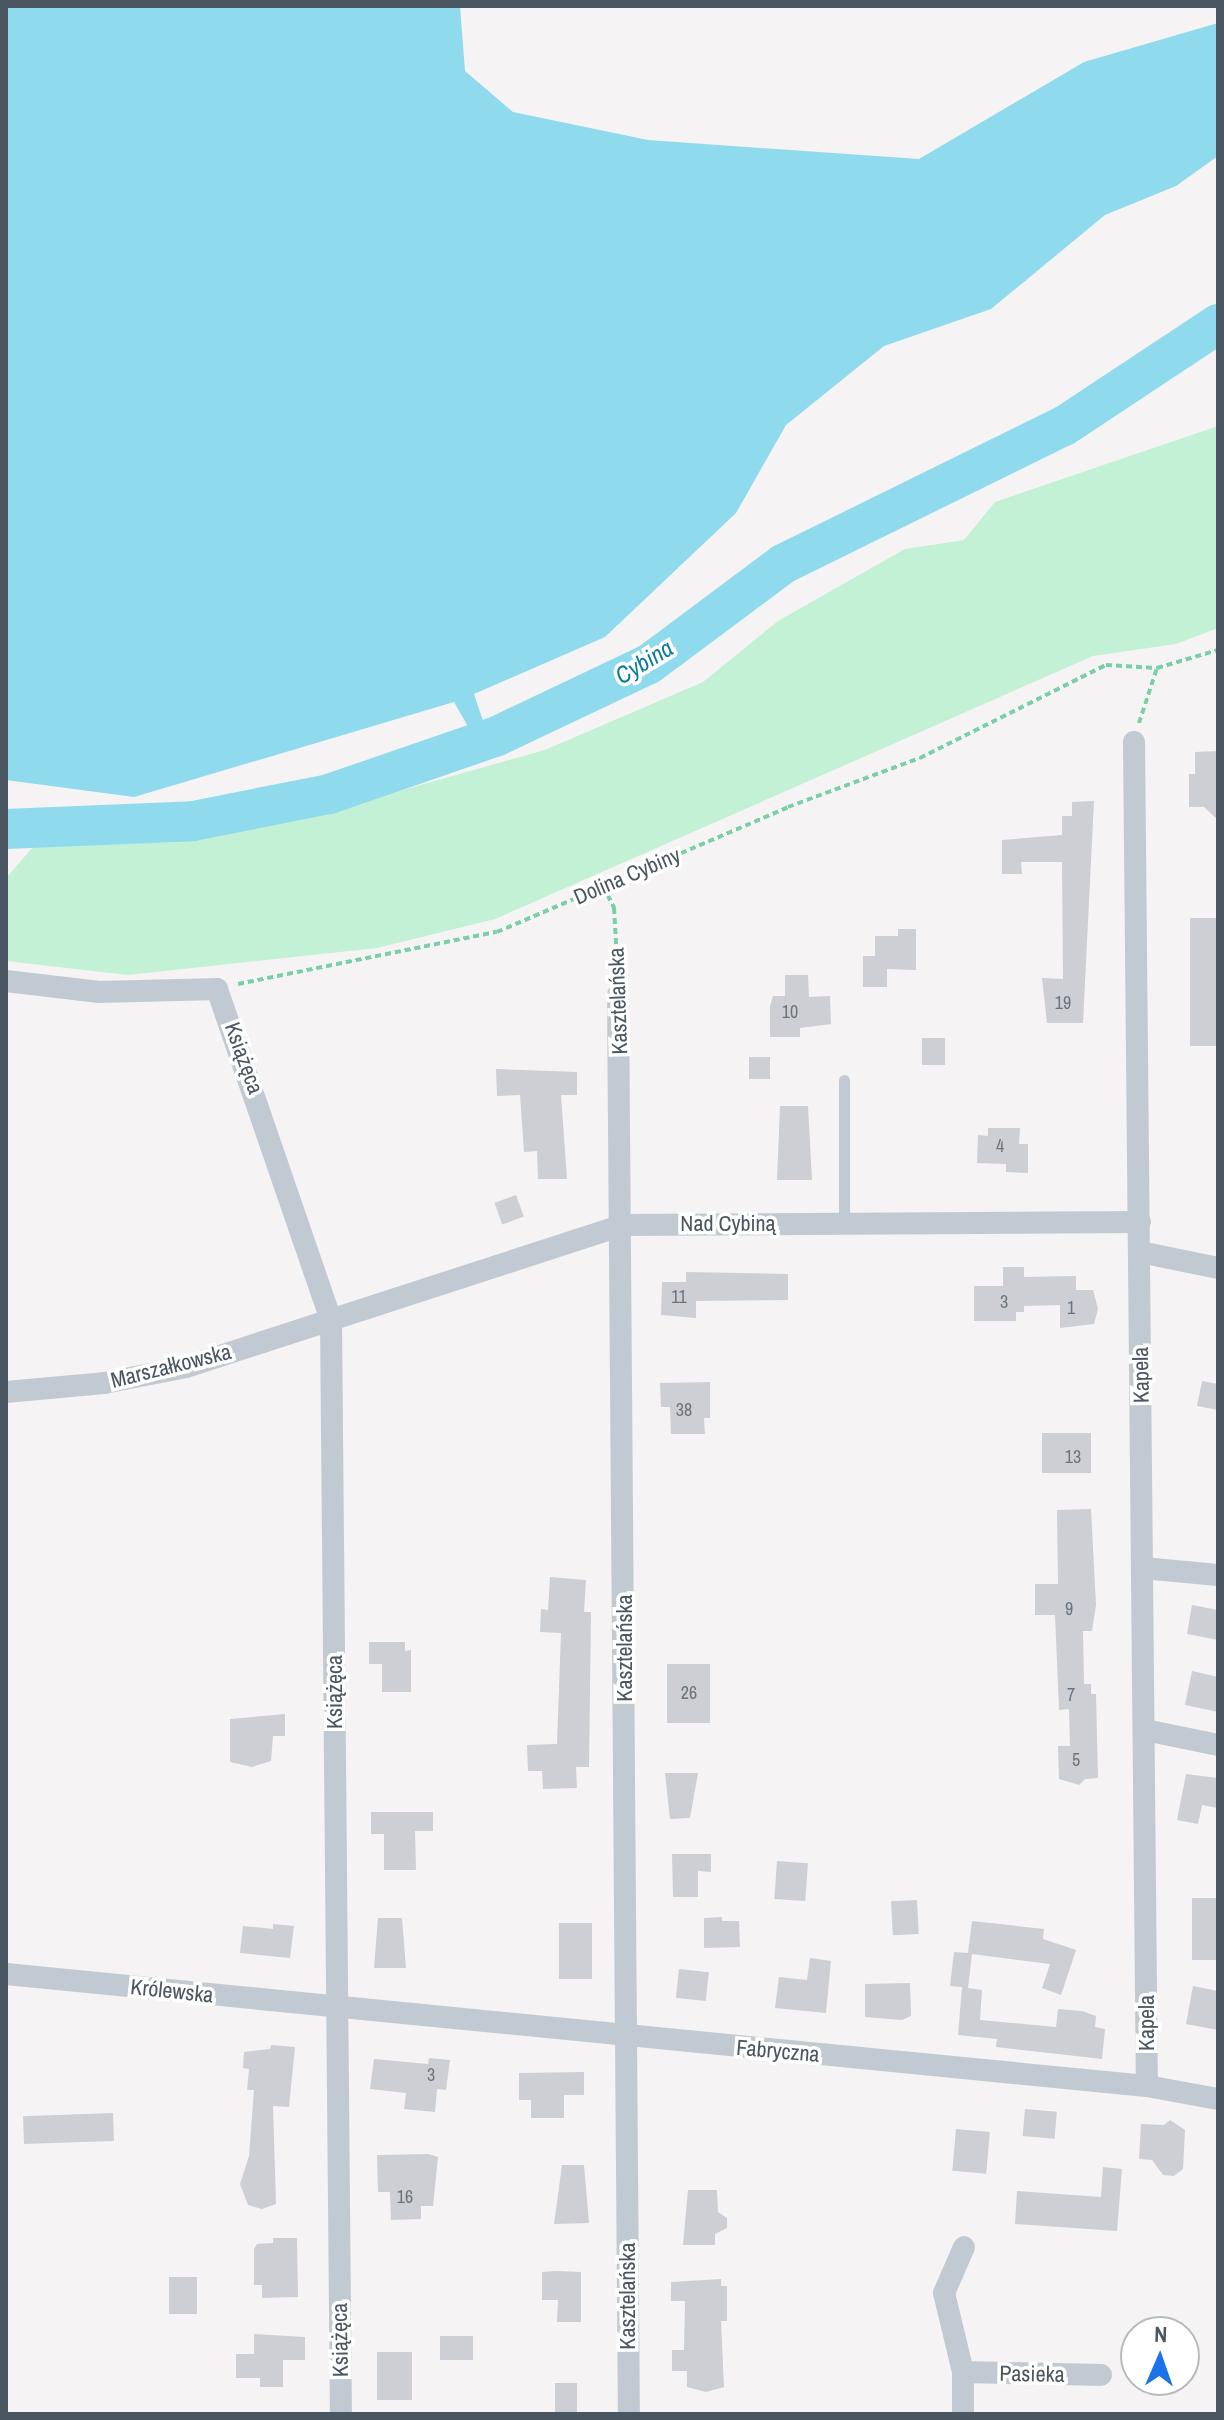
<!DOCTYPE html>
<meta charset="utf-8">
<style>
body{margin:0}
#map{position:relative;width:1224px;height:2420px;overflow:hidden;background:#f5f3f3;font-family:"Archivo Narrow",sans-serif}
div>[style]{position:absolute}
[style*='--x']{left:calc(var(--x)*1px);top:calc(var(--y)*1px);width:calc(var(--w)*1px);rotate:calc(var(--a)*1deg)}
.green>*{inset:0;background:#c3f1d5}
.water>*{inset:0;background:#90daee}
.river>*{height:40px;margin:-20px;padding:0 20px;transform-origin:20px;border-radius:20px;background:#90daee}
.building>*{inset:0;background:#cdcfd5;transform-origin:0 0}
.path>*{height:4px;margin-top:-2px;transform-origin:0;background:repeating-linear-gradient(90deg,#7ad0a6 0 6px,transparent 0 10px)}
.lane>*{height:11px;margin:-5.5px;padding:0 5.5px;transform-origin:5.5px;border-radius:5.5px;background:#c1cad2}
.street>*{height:22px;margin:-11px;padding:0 11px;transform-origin:11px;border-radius:11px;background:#c1cad2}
span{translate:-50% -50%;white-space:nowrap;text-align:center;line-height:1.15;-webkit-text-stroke:7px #fff;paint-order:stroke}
.number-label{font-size:18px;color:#6b747e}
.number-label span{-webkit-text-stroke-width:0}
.street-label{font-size:22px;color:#4a5661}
.water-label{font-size:24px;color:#0c7c9b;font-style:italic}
.frame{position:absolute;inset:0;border:8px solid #4a5661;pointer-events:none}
.north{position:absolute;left:1120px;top:2316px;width:80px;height:80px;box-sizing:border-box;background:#fff;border:2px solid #b7bbc0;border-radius:50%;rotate:2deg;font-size:22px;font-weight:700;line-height:32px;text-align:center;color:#4a5661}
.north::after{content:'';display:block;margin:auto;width:28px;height:36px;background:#1a73e8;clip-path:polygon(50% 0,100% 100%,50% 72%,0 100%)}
</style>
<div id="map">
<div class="green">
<div style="clip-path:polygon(1218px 426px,1218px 628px,1176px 644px,1093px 656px,495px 919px,377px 948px,128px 975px,6px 961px,6px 878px,33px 847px,289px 822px,545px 750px,703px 682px,778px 621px,905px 549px,964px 540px,995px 502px)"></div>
</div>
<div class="water">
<div style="clip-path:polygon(6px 6px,460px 6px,465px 71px,513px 112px,648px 140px,919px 159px,1084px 62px,1218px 23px,1218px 156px,1176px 186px,1105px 215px,991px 309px,884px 346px,786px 425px,736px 513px,605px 637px,474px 694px,484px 724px,470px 730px,454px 702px,134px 797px,6px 780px)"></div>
</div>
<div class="river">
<div style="--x:6;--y:829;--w:187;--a:-2.4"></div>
<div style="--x:193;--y:821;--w:139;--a:-11.2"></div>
<div style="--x:329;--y:794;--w:176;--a:-19"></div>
<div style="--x:495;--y:737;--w:170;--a:-25.4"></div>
<div style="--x:649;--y:664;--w:167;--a:-36.7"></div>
<div style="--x:783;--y:564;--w:313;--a:-26.2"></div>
<div style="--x:1064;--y:426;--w:185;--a:-33.5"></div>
</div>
<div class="building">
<div style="clip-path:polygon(1218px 751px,1218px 820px,1204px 807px,1189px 807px,1189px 774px,1195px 774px,1195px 752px)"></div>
<div style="clip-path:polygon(1094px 801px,1083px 1023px,1047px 1023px,1042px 978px,1063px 979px,1062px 862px,1021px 862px,1022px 874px,1002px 874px,1002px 840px,1062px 835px,1062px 816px,1072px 816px,1072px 802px)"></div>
<div style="left:1190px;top:918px;width:28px;height:128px"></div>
<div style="clip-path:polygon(898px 929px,916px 929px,916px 970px,887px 969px,887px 987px,863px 987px,863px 956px,875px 956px,875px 936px,898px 936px)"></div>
<div style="clip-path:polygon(785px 975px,808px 975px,809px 997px,830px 996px,831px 1024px,800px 1028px,800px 1037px,770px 1037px,770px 1006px,773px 996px,785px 996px)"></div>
<div style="left:922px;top:1038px;width:23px;height:27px"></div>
<div style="left:770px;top:1057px;width:22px;height:21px;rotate:90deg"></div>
<div style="clip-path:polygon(496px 1069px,577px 1072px,577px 1095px,561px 1095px,567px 1179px,538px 1179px,537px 1151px,524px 1152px,520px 1095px,497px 1096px)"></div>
<div style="clip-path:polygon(780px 1106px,808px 1106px,812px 1180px,777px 1180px)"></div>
<div style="clip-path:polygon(988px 1128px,1020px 1128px,1019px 1144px,1028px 1144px,1028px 1173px,1006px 1172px,1006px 1164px,977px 1163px,978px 1135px,988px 1136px)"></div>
<div style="left:516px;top:1195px;width:23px;height:23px;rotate:70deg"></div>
<div style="clip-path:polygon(1003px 1267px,1024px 1267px,1024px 1277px,1076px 1276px,1076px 1290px,1093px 1290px,1098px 1309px,1094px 1324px,1060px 1328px,1060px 1305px,1024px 1306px,1024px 1312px,1016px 1312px,1016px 1321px,974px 1321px,974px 1286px,1003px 1286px)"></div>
<div style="clip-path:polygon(686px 1272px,788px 1274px,788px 1300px,696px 1301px,696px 1318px,661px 1315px,662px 1282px,686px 1282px)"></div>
<div style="clip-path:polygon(1202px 1381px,1218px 1384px,1218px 1410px,1197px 1406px)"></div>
<div style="clip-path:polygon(710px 1382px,710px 1418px,704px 1418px,705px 1434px,671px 1434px,670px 1407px,661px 1407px,660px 1383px)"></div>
<div style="left:1042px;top:1433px;width:49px;height:40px"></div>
<div style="clip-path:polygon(1091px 1509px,1096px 1605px,1092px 1631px,1083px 1631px,1084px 1684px,1091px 1684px,1091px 1694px,1096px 1694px,1098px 1778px,1085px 1779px,1079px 1785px,1059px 1779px,1058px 1746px,1070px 1746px,1069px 1709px,1059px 1710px,1055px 1615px,1035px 1615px,1035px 1584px,1058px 1584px,1057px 1510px)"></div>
<div style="clip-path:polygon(550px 1577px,586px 1580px,584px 1612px,591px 1612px,589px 1767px,576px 1767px,577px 1788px,543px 1789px,542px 1771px,528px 1771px,527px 1745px,557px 1744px,561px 1633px,540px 1632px,541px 1609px,548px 1610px)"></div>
<div style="clip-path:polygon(1192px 1605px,1218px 1610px,1218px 1640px,1187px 1634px)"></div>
<div style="clip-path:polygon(369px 1642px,405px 1642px,405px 1651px,411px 1650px,411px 1692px,382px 1692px,382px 1664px,369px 1664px)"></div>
<div style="left:667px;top:1664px;width:43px;height:59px"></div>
<div style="clip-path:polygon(1192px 1671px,1218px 1677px,1218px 1712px,1185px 1705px)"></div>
<div style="clip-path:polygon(285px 1714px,285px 1736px,273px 1736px,271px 1761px,252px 1767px,230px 1762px,230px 1719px)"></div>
<div style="clip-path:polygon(665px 1773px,698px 1773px,690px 1818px,670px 1819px)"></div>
<div style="clip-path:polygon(1186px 1774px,1218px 1778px,1218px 1808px,1202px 1805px,1198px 1824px,1177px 1820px)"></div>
<div style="clip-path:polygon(371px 1812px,433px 1812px,433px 1831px,415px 1831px,416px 1870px,384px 1870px,384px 1834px,371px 1834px)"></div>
<div style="clip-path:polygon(672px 1854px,711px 1854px,711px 1872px,698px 1871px,698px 1897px,673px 1897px)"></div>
<div style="left:777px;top:1861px;width:31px;height:38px;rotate:4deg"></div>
<div style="left:1217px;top:1898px;width:62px;height:25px;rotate:90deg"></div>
<div style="left:917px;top:1900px;width:34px;height:26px;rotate:87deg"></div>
<div style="clip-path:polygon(722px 1917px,722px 1921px,739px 1921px,740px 1947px,704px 1948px,704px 1918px)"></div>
<div style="clip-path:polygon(378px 1918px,402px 1918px,406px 1968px,374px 1968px)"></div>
<div style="clip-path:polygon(972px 1921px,1044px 1929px,1043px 1939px,1076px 1950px,1061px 1995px,1042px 1988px,1050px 1964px,972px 1954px,968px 1988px,982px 1990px,980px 2020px,1056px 2027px,1058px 2009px,1082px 2011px,1096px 2016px,1095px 2027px,1105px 2029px,1102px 2059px,996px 2047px,997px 2039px,958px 2035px,962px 1987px,950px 1986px,954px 1952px,968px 1953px)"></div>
<div style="left:559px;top:1923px;width:33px;height:56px"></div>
<div style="clip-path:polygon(273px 1924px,294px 1926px,290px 1958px,240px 1953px,243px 1926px,273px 1929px)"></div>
<div style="clip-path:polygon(810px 1958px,831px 1961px,826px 2013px,775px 2008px,779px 1977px,807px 1980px)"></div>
<div style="left:679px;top:1969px;width:30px;height:29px;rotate:6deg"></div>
<div style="clip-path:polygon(910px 1983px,911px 2016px,902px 2020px,865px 2017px,865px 1984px)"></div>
<div style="clip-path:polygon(1193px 1986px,1218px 1991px,1218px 2030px,1186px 2024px)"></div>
<div style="clip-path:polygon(271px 2045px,295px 2047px,289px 2107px,273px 2106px,276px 2204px,262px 2209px,248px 2205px,240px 2184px,249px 2156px,254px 2090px,247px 2090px,249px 2069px,243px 2068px,244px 2052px,270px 2049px)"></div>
<div style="clip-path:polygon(429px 2058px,450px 2060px,446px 2090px,437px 2089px,435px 2112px,404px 2109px,406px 2093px,370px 2089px,374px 2059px,428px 2064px)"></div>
<div style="clip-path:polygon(584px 2072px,584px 2095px,564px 2095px,564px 2118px,531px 2118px,531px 2100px,519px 2100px,519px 2073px)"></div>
<div style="left:1025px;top:2109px;width:32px;height:27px;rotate:5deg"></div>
<div style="left:113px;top:2113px;width:28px;height:90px;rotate:88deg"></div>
<div style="clip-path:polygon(1170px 2120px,1185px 2130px,1183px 2169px,1174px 2176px,1163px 2175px,1152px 2160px,1139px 2159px,1141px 2124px,1164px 2125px)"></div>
<div style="left:956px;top:2129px;width:34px;height:42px;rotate:5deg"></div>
<div style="clip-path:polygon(428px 2154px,438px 2157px,433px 2206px,421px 2206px,421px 2219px,391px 2220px,390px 2192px,378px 2192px,377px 2155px)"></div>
<div style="clip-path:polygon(562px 2165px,584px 2165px,589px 2223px,554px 2224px)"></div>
<div style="clip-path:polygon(1103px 2167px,1122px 2169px,1117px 2231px,1015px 2224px,1017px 2191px,1101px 2197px)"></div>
<div style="clip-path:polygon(688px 2190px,717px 2190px,718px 2212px,727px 2218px,727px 2228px,715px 2234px,715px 2245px,683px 2245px)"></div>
<div style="clip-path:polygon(273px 2238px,297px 2238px,298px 2297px,262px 2298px,262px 2285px,254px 2285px,254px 2249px,257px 2244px,273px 2243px)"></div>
<div style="clip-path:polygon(556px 2271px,581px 2272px,581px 2322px,557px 2322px,558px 2300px,542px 2300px,542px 2272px)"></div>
<div style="left:169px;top:2277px;width:28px;height:37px"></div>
<div style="clip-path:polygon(721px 2279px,721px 2286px,727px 2286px,727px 2321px,721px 2321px,724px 2387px,706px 2392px,687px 2387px,687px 2371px,672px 2371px,672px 2350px,684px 2350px,685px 2301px,671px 2301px,671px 2282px)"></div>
<div style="clip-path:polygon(254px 2334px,305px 2337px,305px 2360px,283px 2360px,283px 2387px,260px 2387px,260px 2378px,236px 2378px,236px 2354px,254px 2354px)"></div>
<div style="left:473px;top:2336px;width:24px;height:33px;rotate:90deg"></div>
<div style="left:412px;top:2352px;width:48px;height:35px;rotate:90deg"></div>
<div style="left:555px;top:2383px;width:22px;height:31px"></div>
</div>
<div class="path">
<div style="--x:1139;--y:723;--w:58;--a:-71.9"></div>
<div style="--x:603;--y:886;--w:25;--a:63"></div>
<div style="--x:614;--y:908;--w:69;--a:86.7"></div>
<div style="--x:238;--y:984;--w:264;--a:-11.4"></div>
<div style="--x:497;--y:932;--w:317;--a:-23.2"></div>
<div style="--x:788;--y:807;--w:141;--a:-20.4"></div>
<div style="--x:920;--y:758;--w:208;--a:-26.6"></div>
<div style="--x:1106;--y:665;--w:51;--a:3.4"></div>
<div style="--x:1157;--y:668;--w:64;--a:-16.4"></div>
</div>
<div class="lane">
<div style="--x:844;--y:1080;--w:143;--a:90"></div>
</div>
<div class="street">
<div style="--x:1134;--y:742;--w:1344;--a:89.45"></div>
<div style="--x:6;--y:981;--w:94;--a:6.7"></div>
<div style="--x:99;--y:992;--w:118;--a:-1.5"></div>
<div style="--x:217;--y:989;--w:350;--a:71"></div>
<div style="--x:331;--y:1320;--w:1094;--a:89.48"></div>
<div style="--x:618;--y:995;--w:1419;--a:89.56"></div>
<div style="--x:1140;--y:1252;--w:80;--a:11.6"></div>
<div style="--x:6;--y:1392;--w:98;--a:-5.2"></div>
<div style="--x:104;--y:1383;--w:84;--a:-11"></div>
<div style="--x:186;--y:1367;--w:459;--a:-18"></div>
<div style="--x:622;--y:1225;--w:518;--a:-0.33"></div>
<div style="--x:1143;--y:1568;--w:75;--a:5.3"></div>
<div style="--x:1145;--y:1730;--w:75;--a:11.6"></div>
<div style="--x:6;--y:1974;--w:1146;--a:5.61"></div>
<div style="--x:1147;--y:2086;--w:72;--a:10.4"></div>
<div style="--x:963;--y:2372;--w:138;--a:1.2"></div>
<div style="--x:963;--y:2414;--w:42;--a:-90"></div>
<div style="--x:963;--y:2372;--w:81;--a:-103.5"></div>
<div style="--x:944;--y:2293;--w:50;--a:-66.5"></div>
</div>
<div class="number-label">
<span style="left:1063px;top:1003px">19</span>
<span style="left:790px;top:1012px">10</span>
<span style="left:1000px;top:1146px">4</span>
<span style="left:679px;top:1297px">11</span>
<span style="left:1004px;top:1302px">3</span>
<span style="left:1071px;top:1308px">1</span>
<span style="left:684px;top:1410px">38</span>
<span style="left:1073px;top:1457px">13</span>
<span style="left:1069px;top:1609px">9</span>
<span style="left:689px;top:1693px">26</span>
<span style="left:1071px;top:1695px">7</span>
<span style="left:1076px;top:1760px">5</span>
<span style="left:431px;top:2075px">3</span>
<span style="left:405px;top:2197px">16</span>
</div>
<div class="street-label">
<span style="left:627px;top:876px;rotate:-23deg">Dolina Cybiny</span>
<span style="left:618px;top:1001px;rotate:-92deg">Kasztelańska</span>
<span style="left:244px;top:1058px;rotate:70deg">Książęca</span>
<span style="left:728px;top:1224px">Nad Cybiną</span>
<span style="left:171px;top:1366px;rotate:-14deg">Marszałkowska</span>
<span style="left:1141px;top:1375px;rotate:-91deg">Kapela</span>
<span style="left:625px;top:1648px;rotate:-90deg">Kasztelańska</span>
<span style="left:335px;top:1692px;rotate:-90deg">Książęca</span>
<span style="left:172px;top:1991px;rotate:6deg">Królewska</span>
<span style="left:1147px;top:2023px;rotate:-90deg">Kapela</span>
<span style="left:778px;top:2051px;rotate:5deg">Fabryczna</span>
<span style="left:628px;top:2296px;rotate:-90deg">Kasztelańska</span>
<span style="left:340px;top:2340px;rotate:-91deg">Książęca</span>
<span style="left:1032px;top:2374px;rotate:1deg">Pasieka</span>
</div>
<div class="water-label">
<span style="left:644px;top:662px;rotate:-31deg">Cybina</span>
</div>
<div class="frame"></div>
<div class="north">N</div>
</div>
